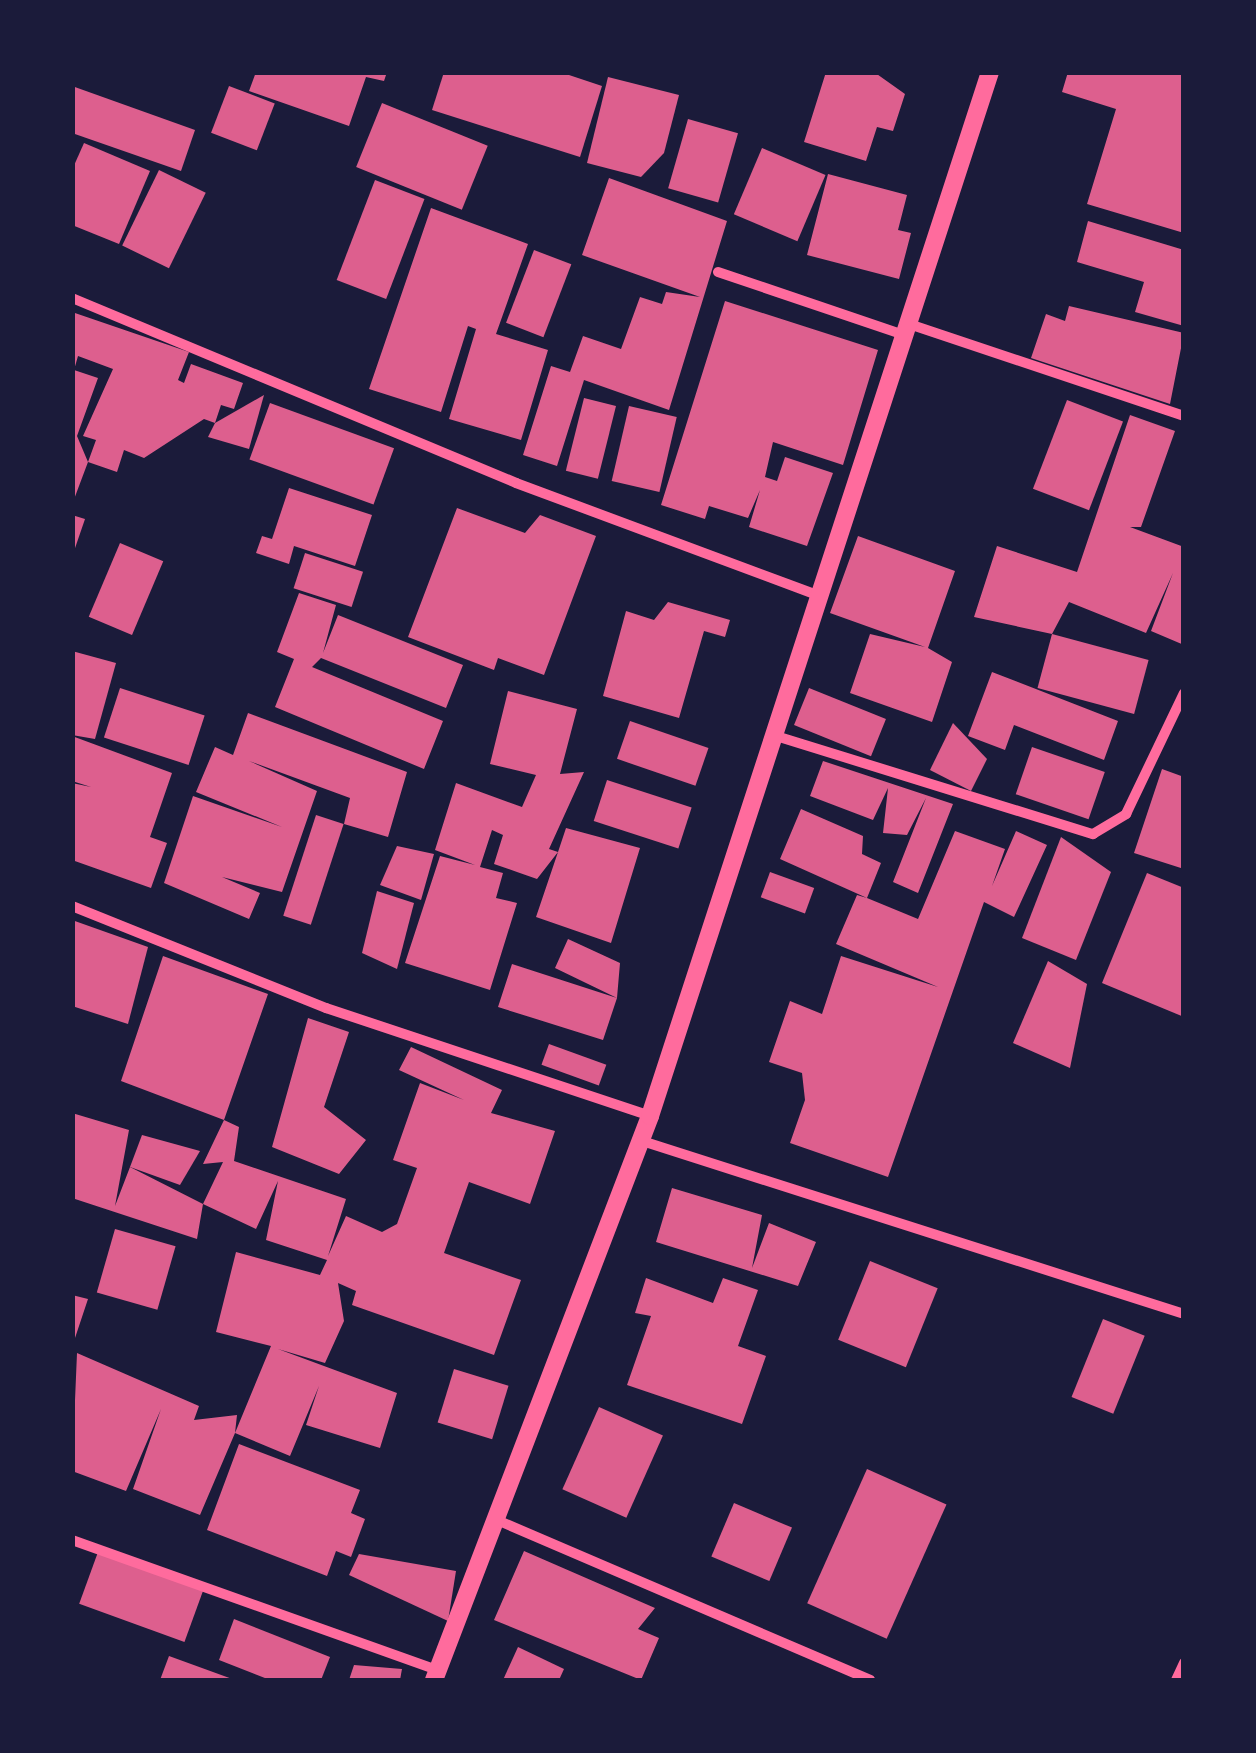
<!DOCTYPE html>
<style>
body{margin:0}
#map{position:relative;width:1256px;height:1753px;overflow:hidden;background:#1b1b3a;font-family:Lato,sans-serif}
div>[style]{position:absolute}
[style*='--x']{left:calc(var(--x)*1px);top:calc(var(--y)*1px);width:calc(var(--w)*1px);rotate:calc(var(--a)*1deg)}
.building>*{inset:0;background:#dd5f8e;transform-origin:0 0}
.minor>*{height:10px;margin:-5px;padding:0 5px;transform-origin:5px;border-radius:5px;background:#ff6b9d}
.tertiary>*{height:18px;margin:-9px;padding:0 9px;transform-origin:9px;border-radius:9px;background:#ff6b9d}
span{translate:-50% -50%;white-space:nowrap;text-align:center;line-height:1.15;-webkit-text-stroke:8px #1b1b3a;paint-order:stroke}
.frame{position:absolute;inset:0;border:75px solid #1b1b3a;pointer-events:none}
</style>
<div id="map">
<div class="building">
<div style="clip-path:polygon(256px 72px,387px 72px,384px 81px,366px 77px,349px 126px,249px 91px)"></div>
<div style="clip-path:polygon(444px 72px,560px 72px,602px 86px,580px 157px,432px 110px)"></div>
<div style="clip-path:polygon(826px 72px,874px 72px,905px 94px,893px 131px,877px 127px,866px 161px,804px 142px)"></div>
<div style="clip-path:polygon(1068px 72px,1184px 72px,1184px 233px,1087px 204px,1116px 109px,1062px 92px)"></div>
<div style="clip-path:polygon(608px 77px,679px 95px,664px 153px,641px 177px,587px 163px)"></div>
<div style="clip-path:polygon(72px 86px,195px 130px,181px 171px,72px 133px)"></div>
<div style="left:229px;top:86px;width:49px;height:50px;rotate:21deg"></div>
<div style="left:382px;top:103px;width:114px;height:69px;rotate:22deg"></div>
<div style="left:688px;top:119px;width:52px;height:72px;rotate:16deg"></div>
<div style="clip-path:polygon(84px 143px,150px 171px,119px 244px,72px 225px,72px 170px)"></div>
<div style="left:762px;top:148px;width:69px;height:72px;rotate:23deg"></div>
<div style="left:159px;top:170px;width:52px;height:84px;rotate:26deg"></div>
<div style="clip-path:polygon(828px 174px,907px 195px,898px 230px,911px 233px,899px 279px,807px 255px)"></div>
<div style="clip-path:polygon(609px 178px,727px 221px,669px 410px,584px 380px,557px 466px,523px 455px,551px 366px,570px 372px,583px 336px,621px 349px,640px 297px,662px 304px,666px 292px,700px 297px,582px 255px)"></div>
<div style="left:375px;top:180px;width:53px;height:107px;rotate:21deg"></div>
<div style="clip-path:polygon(431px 208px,528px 244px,496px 334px,548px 350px,521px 440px,449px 419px,476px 329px,468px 326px,441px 412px,369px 389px)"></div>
<div style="clip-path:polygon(1088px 221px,1184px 250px,1184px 326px,1135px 312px,1144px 282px,1077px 262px)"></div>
<div style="left:534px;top:250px;width:40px;height:78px;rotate:21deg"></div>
<div style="clip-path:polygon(725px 301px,878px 350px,843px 465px,773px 442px,765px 477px,777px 481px,785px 457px,833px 473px,807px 546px,749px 527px,760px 490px,748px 518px,709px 506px,705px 519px,661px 505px)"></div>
<div style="clip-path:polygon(1069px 306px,1184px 333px,1170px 404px,1031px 358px,1046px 314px,1065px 321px)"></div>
<div style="clip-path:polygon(evenodd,72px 312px,189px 352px,178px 380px,184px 383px,191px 364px,243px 383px,234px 409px,221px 405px,215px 423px,204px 419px,144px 458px,124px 450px,117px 472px,88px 462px,73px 502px,72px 312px,78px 356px,113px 369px,83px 436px,96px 440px,88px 462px,77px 436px,98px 378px,74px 370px,78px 356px)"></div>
<div style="clip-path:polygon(264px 395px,249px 449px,208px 437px,215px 423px)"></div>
<div style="left:584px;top:398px;width:33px;height:75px;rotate:14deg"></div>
<div style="left:1067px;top:400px;width:60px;height:95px;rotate:21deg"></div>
<div style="left:270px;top:403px;width:132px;height:60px;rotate:20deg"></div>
<div style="left:629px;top:406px;width:49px;height:77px;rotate:13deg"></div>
<div style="clip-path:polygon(1130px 415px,1175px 431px,1141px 527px,1130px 527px,1184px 547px,1184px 645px,1151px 631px,1173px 573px,1146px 633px,1069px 602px,1052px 634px,974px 617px,997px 546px,1077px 572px)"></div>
<div style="clip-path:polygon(289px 488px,372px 515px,355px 566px,294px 546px,289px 564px,256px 553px,262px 536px,272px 539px)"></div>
<div style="clip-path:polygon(457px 508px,525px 533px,540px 515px,596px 536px,544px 675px,498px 658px,494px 670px,408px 637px)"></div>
<div style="clip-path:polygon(72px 515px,85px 519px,73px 554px,72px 554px)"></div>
<div style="clip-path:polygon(858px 536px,955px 571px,928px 648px,952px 662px,932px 722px,850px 693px,870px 634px,925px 647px,830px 613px)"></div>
<div style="left:120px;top:543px;width:47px;height:80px;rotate:23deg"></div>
<div style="left:305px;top:553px;width:61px;height:37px;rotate:18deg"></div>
<div style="clip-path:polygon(299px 593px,336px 605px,323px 653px,338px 615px,463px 665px,446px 708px,321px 658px,312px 667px,443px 721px,424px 769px,275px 707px,294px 659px,277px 652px)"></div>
<div style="clip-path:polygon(668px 602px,730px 620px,725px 637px,704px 631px,679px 718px,603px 696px,626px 611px,654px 620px)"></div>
<div style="left:1052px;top:634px;width:100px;height:56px;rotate:15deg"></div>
<div style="clip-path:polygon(72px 651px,116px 663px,95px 739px,72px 735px)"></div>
<div style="clip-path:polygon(992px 672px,1118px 721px,1104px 760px,1014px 725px,1005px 750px,968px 736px)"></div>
<div style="left:120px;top:688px;width:89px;height:52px;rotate:18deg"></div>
<div style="left:809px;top:688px;width:83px;height:40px;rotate:22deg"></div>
<div style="clip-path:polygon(508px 691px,577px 709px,560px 774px,584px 772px,549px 849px,558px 852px,566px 828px,640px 848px,611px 943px,536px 917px,558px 852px,537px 879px,517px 872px,494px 864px,503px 835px,492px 830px,480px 867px,503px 873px,496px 898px,517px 903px,490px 990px,405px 963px,440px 856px,475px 865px,435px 850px,456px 783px,522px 807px,536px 775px,490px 764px)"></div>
<div style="clip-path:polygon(248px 713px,407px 772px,388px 837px,344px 824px,350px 798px,249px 761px,317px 791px,282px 892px,222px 877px,260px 893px,249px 919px,164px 883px,193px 796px,282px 827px,196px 792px,215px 747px,233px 755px)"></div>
<div style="left:630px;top:721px;width:83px;height:40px;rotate:19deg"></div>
<div style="clip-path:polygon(953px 723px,987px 759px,971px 791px,930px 770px)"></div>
<div style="clip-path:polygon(72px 736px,172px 773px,150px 837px,167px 843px,151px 888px,72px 860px,72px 783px,91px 787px,72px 781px)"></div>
<div style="left:1032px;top:747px;width:77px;height:50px;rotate:19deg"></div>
<div style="clip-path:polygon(823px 761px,953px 804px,918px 893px,893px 882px,926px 798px,907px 835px,883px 833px,888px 788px,873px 820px,810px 796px)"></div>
<div style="clip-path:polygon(1162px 769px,1184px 777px,1184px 869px,1134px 853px)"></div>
<div style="left:607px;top:780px;width:89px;height:43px;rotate:18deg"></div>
<div style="clip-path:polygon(801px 809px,863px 836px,862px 854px,881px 863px,867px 898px,918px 919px,955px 831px,1005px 849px,992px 886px,1016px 831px,1047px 845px,1014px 917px,984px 902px,888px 1177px,790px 1143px,805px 1100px,802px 1073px,769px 1062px,790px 1001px,822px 1014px,841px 956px,938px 987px,836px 944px,857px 895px,867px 898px,780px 859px)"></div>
<div style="left:316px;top:815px;width:29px;height:106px;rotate:18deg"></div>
<div style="clip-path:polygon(1061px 837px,1111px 872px,1076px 960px,1022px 938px)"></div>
<div style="clip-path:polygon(397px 846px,434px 854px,421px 900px,380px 885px)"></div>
<div style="left:770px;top:872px;width:47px;height:27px;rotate:20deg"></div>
<div style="clip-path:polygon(1147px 873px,1184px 888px,1184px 1017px,1102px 983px)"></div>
<div style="clip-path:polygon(377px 891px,414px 903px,397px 969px,362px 953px)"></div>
<div style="clip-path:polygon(72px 920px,148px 947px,128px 1024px,72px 1006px)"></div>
<div style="clip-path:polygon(568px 939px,620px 963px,617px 998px,603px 1040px,498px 1007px,512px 964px,617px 998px,555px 968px)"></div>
<div style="clip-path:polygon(163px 956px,268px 994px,224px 1120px,239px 1127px,234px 1161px,346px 1199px,328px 1256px,346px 1216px,382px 1232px,397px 1224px,417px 1168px,393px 1160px,420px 1083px,464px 1100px,399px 1070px,411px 1047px,502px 1090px,491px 1113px,555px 1131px,530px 1204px,469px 1182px,444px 1253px,521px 1280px,494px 1355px,352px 1305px,356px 1291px,338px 1283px,344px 1321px,325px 1363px,278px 1349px,397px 1393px,380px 1448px,306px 1425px,319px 1386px,290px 1456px,235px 1433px,200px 1515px,133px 1489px,161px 1409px,126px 1491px,72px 1471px,77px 1353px,199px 1406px,194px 1420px,237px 1415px,235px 1433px,271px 1346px,216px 1332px,236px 1252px,320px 1275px,327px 1260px,266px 1240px,278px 1181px,256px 1229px,203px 1204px,223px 1162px,203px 1164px,224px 1120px,121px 1081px)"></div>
<div style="clip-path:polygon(1048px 961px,1087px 984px,1070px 1068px,1013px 1043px)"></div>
<div style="clip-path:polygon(308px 1018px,349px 1032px,324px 1107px,366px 1140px,339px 1174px,272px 1147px)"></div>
<div style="left:549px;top:1044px;width:61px;height:22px;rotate:20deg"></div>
<div style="clip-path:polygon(72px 1113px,129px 1130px,115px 1206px,130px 1167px,203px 1204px,197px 1239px,72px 1198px)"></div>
<div style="clip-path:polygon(142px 1135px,200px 1151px,180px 1185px,130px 1167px)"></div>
<div style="clip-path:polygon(672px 1188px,762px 1215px,752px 1268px,769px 1223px,816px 1242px,798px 1286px,656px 1242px)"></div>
<div style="left:115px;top:1229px;width:63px;height:66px;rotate:16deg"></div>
<div style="left:870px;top:1261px;width:73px;height:85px;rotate:22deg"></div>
<div style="clip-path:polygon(646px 1278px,713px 1303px,723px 1278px,758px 1290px,738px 1346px,766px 1356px,742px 1424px,627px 1385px,651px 1316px,635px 1313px)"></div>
<div style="clip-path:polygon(72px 1295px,88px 1299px,73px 1344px,72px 1344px)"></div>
<div style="left:1103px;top:1319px;width:45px;height:84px;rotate:22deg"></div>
<div style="left:454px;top:1369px;width:57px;height:56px;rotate:17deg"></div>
<div style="left:599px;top:1407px;width:70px;height:90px;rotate:24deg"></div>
<div style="clip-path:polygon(239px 1444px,360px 1490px,351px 1513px,365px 1519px,351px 1557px,336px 1551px,327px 1576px,207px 1530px)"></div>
<div style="left:867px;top:1469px;width:87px;height:147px;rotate:24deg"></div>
<div style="left:734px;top:1503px;width:63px;height:58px;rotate:23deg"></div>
<div style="clip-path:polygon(524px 1551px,655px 1608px,638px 1629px,659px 1638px,641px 1680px,494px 1620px)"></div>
<div style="left:98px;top:1552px;width:112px;height:55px;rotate:20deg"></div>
<div style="clip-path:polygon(359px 1554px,456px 1571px,448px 1621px,349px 1575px)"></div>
<div style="clip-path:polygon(234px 1619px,330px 1657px,321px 1680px,270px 1680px,219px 1660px)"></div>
<div style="clip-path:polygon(518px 1647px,564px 1669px,559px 1680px,503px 1680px)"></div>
<div style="clip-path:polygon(169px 1656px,235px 1680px,160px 1680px)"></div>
<div style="clip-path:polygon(354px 1665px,402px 1669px,400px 1680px,349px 1680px)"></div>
</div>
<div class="minor">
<div style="--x:718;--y:272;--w:200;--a:18.7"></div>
<div style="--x:72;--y:298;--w:481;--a:22.6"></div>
<div style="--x:516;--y:483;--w:327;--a:20.4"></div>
<div style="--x:912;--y:325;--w:287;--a:18.5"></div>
<div style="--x:776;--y:736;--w:332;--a:17.2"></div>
<div style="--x:1093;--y:834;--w:39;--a:-31"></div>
<div style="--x:1126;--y:814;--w:134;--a:-64.4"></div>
<div style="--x:72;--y:906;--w:274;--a:21.9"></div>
<div style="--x:326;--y:1008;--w:342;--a:18.4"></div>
<div style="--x:639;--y:1140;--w:569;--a:17.7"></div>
<div style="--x:497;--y:1520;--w:406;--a:23.2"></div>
<div style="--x:72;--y:1540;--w:388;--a:19.6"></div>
<div style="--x:1176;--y:1680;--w:19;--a:-65"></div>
</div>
<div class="tertiary">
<div style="--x:434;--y:1680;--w:604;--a:-69.04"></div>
<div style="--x:650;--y:1116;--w:1098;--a:-71.96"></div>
</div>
<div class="frame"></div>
</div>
